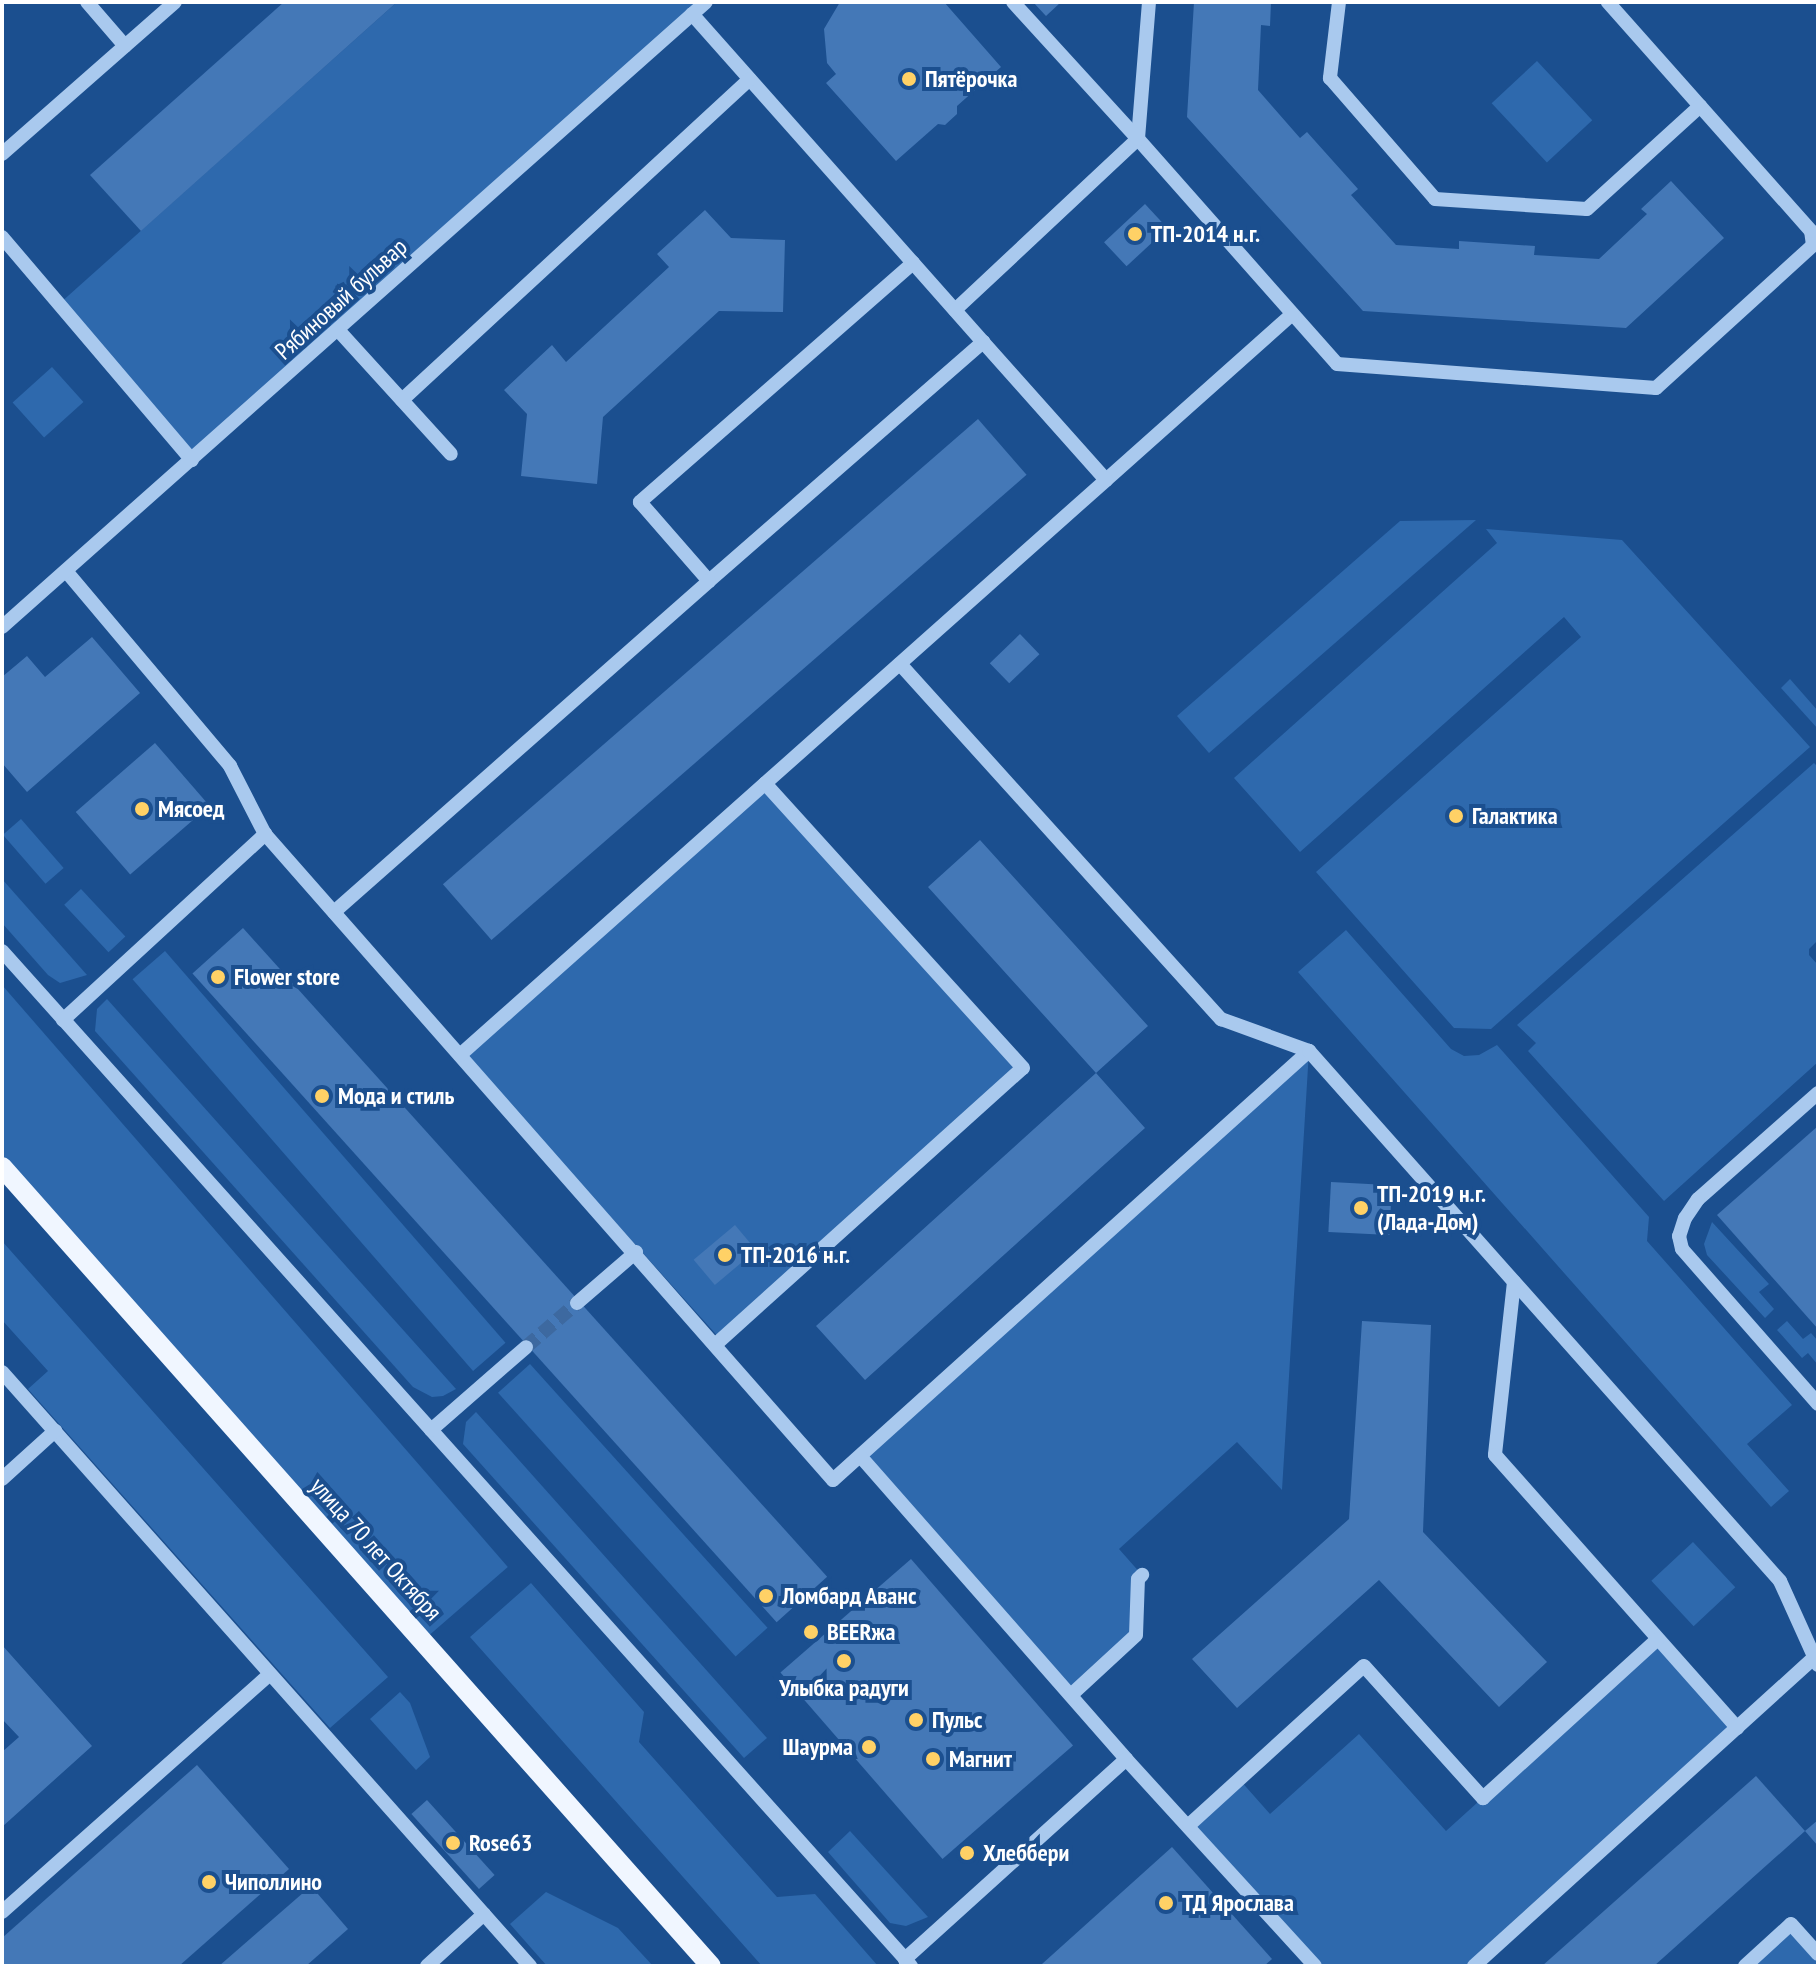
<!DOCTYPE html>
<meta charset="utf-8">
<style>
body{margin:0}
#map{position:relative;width:1820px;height:1968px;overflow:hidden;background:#1b4f8f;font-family:"PT Sans Narrow",sans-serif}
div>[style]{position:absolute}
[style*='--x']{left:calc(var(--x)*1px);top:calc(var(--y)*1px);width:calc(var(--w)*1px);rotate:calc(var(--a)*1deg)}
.green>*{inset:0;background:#2e69ad;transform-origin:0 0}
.building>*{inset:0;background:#4478b7;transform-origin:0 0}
.minor-tunnel>*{height:14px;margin-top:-7px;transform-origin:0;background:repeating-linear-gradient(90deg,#3d69a0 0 14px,transparent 0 21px)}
.minor>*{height:14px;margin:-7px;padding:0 7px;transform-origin:7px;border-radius:7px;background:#a9c9ee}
.major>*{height:20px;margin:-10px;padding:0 10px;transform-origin:10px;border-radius:10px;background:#f0f6ff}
.dots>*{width:22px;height:22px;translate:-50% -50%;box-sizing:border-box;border:4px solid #1b4f8f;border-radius:50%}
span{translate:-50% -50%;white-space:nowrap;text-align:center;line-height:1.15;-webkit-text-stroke:8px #1b4f8f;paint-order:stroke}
.poi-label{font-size:24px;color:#fff;font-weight:700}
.left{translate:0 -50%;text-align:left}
.right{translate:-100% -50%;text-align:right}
.street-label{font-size:24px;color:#fff}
.frame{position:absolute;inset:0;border:4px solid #fff;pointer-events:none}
</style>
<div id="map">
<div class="green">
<div style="clip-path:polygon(397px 2px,706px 2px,192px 460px,59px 304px)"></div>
<div style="left:1537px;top:61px;width:81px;height:62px;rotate:47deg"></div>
<div style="left:52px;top:367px;width:47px;height:53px;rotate:48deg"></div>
<div style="clip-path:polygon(1476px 520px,1209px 753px,1177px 716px,1400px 521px)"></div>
<div style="clip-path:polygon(1486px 529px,1622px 540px,1810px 747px,1491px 1029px,1454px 1028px,1316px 872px,1581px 637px,1564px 617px,1300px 852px,1234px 778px,1497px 543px)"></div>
<div style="clip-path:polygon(1790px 679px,1818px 711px,1818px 729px,1781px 688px)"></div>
<div style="clip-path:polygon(1814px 763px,1818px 767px,1818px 940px,1809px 949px,1809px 955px,1818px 965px,1818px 1062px,1664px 1201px,1528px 1051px,1536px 1043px,1517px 1025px)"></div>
<div style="left:766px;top:786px;width:380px;height:404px;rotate:48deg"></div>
<div style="left:21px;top:819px;width:65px;height:24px;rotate:49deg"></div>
<div style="clip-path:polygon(2px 879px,87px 975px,60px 983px,48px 975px,2px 923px)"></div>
<div style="left:81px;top:889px;width:65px;height:23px;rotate:47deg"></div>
<div style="clip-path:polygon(1346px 930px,1451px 1049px,1464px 1056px,1479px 1055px,1497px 1045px,1649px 1217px,1647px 1241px,1792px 1405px,1747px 1444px,1789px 1491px,1771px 1507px,1298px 972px)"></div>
<div style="left:165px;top:951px;width:519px;height:43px;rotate:49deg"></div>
<div style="left:2px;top:985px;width:771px;height:118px;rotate:49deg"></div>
<div style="clip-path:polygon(107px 999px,456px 1389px,443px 1396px,432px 1397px,413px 1387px,95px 1031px,97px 1009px)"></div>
<div style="clip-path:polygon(1309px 1051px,1282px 1490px,1237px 1442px,1119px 1549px,1142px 1575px,1136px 1635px,1071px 1695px,861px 1457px)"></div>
<div style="clip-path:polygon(1712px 1222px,1769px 1284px,1759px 1292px,1774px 1309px,1765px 1318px,1707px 1255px,1704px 1244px)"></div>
<div style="clip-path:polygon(2px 1241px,388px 1677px,330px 1728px,28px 1389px,48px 1371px,2px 1320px)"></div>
<div style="clip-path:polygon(1787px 1321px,1803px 1339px,1811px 1333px,1818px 1341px,1818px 1365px,1808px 1353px,1802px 1358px,1777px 1330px)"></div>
<div style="left:530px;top:1364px;width:355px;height:43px;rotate:48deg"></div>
<div style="clip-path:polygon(476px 1412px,767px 1738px,744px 1758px,463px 1444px,466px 1422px)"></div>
<div style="left:1693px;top:1542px;width:62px;height:57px;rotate:47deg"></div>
<div style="clip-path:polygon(531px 1583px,644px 1712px,639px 1742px,777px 1897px,815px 1894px,878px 1966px,762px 1966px,470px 1637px)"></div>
<div style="clip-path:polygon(1658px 1639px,1737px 1728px,1474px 1966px,1315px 1966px,1189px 1825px,1239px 1779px,1270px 1814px,1359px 1734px,1446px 1831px)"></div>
<div style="clip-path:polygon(400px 1692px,410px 1703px,430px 1757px,416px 1770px,370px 1719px)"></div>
<div style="clip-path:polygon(850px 1831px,928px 1917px,906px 1926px,890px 1923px,828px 1852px)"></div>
<div style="clip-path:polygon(546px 1892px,618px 1928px,653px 1966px,547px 1966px,510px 1924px)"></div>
<div style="clip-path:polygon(1791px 1924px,1818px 1954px,1818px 1966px,1745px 1966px)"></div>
</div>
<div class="building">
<div style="clip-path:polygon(284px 2px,397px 2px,141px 231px,90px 175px)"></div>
<div style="clip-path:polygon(840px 2px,944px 2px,1001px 67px,957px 106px,957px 114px,945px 125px,938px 124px,896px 161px,826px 83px,836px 74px,827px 63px,824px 29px)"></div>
<div style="clip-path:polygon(1033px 2px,1061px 2px,1046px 16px)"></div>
<div style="clip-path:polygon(1194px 2px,1271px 2px,1270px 26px,1261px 25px,1258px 90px,1300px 138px,1307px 132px,1358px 189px,1351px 195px,1396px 245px,1459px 249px,1459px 241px,1535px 246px,1534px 255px,1599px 259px,1647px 214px,1641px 209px,1671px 181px,1724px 238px,1626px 328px,1363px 311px,1187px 117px)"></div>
<div style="left:1145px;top:204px;width:33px;height:56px;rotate:47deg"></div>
<div style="clip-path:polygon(705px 210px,731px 238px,785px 240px,783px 312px,719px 311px,603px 417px,597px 484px,521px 476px,527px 414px,504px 390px,552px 345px,566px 362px,669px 267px,657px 254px)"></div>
<div style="left:978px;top:419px;width:74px;height:709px;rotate:49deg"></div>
<div style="left:1020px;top:634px;width:28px;height:42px;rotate:46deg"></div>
<div style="clip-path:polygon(92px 637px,140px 693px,27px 792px,2px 763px,2px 677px,27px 656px,45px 677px)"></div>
<div style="left:155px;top:743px;width:83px;height:105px;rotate:49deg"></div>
<div style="clip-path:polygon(980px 840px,1148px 1026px,1096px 1073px,1145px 1128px,865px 1380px,816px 1326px,1096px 1073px,928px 887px)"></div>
<div style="left:243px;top:928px;width:873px;height:68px;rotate:48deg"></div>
<div style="clip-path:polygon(1818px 1126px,1818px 1329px,1717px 1215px)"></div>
<div style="left:1331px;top:1182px;width:61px;height:50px;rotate:3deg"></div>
<div style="left:735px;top:1225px;width:33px;height:54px;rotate:50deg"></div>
<div style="clip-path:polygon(1362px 1321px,1431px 1325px,1423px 1532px,1547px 1662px,1499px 1707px,1379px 1580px,1237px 1708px,1192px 1659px,1349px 1519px)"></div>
<div style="left:911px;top:1559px;width:247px;height:173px;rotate:49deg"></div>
<div style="clip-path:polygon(2px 1645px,92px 1746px,2px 1827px,2px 1752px,19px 1737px,2px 1719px)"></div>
<div style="clip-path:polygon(197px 1765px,289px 1869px,179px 1966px,2px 1966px,2px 1938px)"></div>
<div style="clip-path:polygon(1756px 1776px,1805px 1831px,1654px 1966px,1542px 1966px)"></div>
<div style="left:427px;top:1800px;width:101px;height:21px;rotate:48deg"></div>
<div style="clip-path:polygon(1818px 1820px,1818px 1846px,1805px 1831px)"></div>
<div style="clip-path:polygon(1172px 1847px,1272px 1959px,1264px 1966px,1044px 1966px,1042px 1964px)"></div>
<div style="clip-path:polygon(311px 1886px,348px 1929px,306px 1966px,219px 1966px)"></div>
</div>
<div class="minor-tunnel">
<div style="--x:526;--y:1347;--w:67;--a:-40.8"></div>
</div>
<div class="minor">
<div style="--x:87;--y:2;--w:58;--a:49.2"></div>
<div style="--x:1149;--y:2;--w:137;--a:94.6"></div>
<div style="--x:1138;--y:139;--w:300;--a:48.5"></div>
<div style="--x:1337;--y:364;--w:320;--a:4.3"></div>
<div style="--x:1656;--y:388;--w:212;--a:-42.3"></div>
<div style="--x:1813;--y:245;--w:14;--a:-98"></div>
<div style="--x:1811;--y:231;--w:306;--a:-131.6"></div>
<div style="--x:1339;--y:2;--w:77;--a:96.8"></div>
<div style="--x:1330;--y:78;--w:160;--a:49"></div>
<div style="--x:1435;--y:199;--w:152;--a:3.8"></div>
<div style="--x:1587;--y:209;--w:153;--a:-42.3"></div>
<div style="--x:692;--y:14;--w:333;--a:48.4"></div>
<div style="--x:913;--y:263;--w:363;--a:138.8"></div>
<div style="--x:640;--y:502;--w:105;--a:48.9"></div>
<div style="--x:709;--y:581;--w:364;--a:-41.1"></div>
<div style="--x:983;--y:342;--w:106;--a:-131.5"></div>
<div style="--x:2;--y:154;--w:230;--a:-41.3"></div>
<div style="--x:2;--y:237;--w:293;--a:49.6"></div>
<div style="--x:955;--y:310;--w:250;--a:-43.1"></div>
<div style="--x:1138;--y:139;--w:185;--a:-132.4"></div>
<div style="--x:339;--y:331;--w:166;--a:47.7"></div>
<div style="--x:402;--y:400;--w:473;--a:-42.7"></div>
<div style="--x:1106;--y:480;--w:249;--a:-41.7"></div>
<div style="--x:66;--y:571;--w:255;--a:49.9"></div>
<div style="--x:230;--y:766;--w:76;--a:62.8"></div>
<div style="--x:265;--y:834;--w:860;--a:48.68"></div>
<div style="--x:833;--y:1480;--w:641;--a:-42.03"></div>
<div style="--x:2;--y:627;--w:941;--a:-41.6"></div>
<div style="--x:900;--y:664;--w:479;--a:47.9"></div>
<div style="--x:1221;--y:1019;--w:94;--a:20"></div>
<div style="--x:1309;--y:1051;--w:709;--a:48.37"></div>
<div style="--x:1780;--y:1581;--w:92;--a:65.7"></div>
<div style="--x:334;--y:912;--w:500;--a:-41.43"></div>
<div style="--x:2;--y:951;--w:1353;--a:48.14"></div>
<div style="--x:905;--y:1959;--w:7;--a:74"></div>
<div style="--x:63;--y:1020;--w:275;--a:-42.6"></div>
<div style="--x:460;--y:1055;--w:865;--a:-41.67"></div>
<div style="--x:1106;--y:480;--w:185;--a:-131.7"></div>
<div style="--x:1818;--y:1093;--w:160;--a:138.5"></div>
<div style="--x:1698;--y:1199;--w:23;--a:124"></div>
<div style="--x:1685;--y:1218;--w:19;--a:108"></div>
<div style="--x:1679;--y:1236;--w:13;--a:77"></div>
<div style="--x:1682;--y:1249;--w:206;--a:48.7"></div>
<div style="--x:1514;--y:1282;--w:174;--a:96.3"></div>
<div style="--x:1495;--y:1455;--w:365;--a:48.4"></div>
<div style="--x:577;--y:1303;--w:78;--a:-40.8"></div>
<div style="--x:715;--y:1345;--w:414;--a:-42"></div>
<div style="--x:1023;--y:1068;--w:384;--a:-132.2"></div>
<div style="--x:2;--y:1372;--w:795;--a:48.37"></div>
<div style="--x:431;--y:1430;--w:126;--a:-41.1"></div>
<div style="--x:861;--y:1457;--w:402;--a:48.7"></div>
<div style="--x:1126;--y:1759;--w:280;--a:47.6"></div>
<div style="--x:2;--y:1479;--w:72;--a:-42.2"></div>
<div style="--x:1071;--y:1695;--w:88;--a:-42.7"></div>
<div style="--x:1136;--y:1635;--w:56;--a:-88"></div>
<div style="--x:1138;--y:1579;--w:6;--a:-45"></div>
<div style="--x:1189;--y:1825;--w:236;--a:-42.3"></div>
<div style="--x:1364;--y:1666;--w:178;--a:48"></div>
<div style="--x:1483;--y:1798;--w:236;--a:-42.3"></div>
<div style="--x:2;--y:1912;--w:358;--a:-41.6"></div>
<div style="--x:427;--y:1966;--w:77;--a:-42.4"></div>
<div style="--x:911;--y:1966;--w:9;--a:-131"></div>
<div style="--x:905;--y:1959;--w:298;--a:-42.1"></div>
<div style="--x:1474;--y:1966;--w:457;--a:-42.2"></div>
<div style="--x:1745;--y:1966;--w:62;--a:-42.4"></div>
<div style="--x:1791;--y:1924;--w:40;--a:48"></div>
</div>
<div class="major">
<div style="--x:2;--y:1167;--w:1068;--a:48.42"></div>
</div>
<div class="dots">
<div style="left:909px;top:79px;background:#ffd166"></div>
<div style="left:1135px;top:234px;background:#ffd166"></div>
<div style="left:142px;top:809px;background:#ffd166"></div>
<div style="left:1456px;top:816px;background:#ffd166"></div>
<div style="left:218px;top:977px;background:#ffd166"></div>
<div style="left:322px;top:1096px;background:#ffd166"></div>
<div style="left:1361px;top:1208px;background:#ffd166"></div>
<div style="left:725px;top:1255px;background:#ffd166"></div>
<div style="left:766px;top:1596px;background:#ffd166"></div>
<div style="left:811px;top:1632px;background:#ffd166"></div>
<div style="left:844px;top:1661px;background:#ffd166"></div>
<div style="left:916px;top:1720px;background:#ffd166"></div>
<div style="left:869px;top:1747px;background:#ffd166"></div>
<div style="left:933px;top:1759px;background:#ffd166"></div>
<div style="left:453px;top:1843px;background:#ffd166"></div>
<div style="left:967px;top:1853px;background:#ffd166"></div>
<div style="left:209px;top:1882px;background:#ffd166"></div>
<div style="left:1166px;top:1903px;background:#ffd166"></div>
</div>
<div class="poi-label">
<span class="left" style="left:925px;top:79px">Пятёрочка</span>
<span class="left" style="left:1151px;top:234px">ТП-2014 н.г.</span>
<span class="left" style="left:158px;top:809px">Мясоед</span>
<span class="left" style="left:1472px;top:816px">Галактика</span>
<span class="left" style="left:234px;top:977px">Flower store</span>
<span class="left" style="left:338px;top:1096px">Мода и стиль</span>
<span class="left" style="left:1377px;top:1208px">ТП-2019 н.г.<br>(Лада-Дом)</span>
<span class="left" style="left:741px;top:1255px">ТП-2016 н.г.</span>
<span class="left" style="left:782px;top:1596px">Ломбард Аванс</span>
<span class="left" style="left:827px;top:1632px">BEERжа</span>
<span style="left:844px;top:1688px">Улыбка радуги</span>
<span class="left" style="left:932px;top:1720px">Пульс</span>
<span class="right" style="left:853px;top:1747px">Шаурма</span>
<span class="left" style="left:949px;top:1759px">Магнит</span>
<span class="left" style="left:469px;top:1843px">Rose63</span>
<span class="left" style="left:983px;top:1853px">Хлеббери</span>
<span class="left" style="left:225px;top:1882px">Чиполлино</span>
<span class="left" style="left:1182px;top:1903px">ТД Ярослава</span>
</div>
<div class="street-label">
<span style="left:341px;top:299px;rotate:-42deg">Рябиновый бульвар</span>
<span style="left:376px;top:1549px;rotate:48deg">улица 70 лет Октября</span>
</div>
<div class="frame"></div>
</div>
